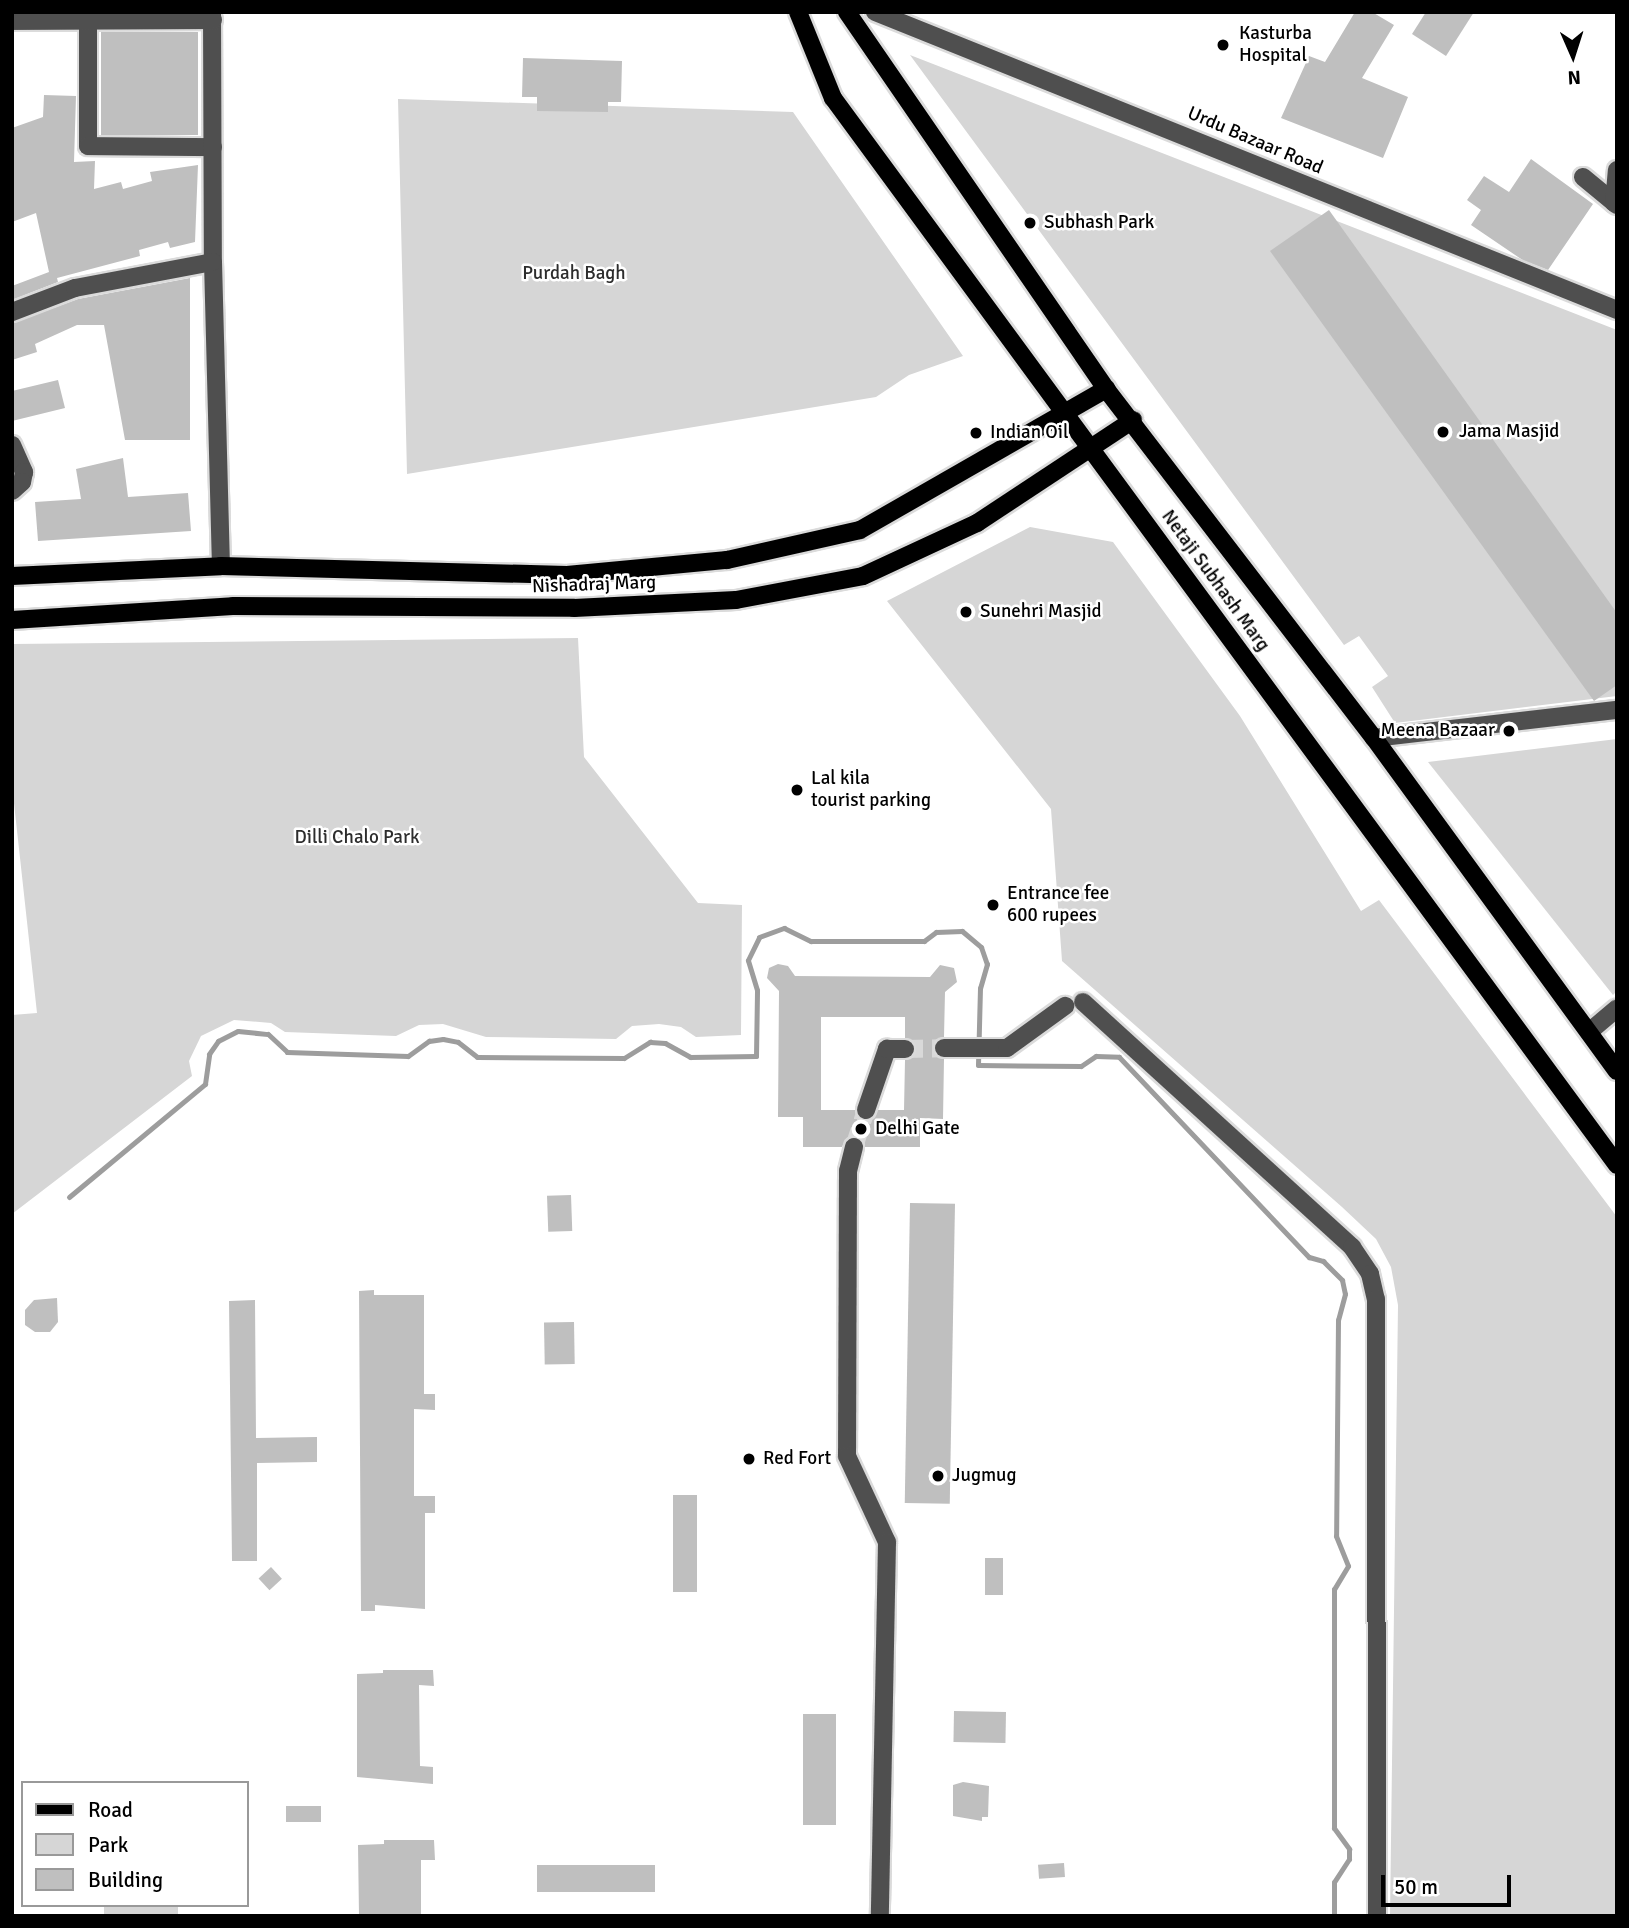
<!DOCTYPE html>
<style>
body{margin:0}
#map{position:relative;width:1629px;height:1928px;overflow:hidden;background:#fff;font-family:Signika,sans-serif}
div>[style]{position:absolute}
[style*='--x']{left:calc(var(--x)*1px);top:calc(var(--y)*1px);width:calc(var(--w)*1px);rotate:calc(var(--a)*1deg)}
.green>*{inset:0;background:#d6d6d6;transform-origin:0 0}
.stream>*{height:5px;margin:-2.5px;padding:0 2.5px;transform-origin:2.5px;border-radius:2.5px;background:#9d9d9d}
.building>*{inset:0;background:#bfbfbf;transform-origin:0 0}
.minor-tunnel>*{height:18px;margin-top:-9px;transform-origin:0;background:repeating-linear-gradient(90deg,#d9d9d9 0 18px,transparent 0 27px)}
.roads{filter:drop-shadow(2px 0 #dbdbdb) drop-shadow(-2px 0 #dbdbdb) drop-shadow(0 2px #dbdbdb) drop-shadow(0 -2px #dbdbdb)}
.minor>*{height:18px;margin:-9px;padding:0 9px;transform-origin:9px;border-radius:9px;background:#4f4f4f}
.major>*{height:18px;margin:-9px;padding:0 9px;transform-origin:9px;border-radius:9px;background:#000}
.dots>*{width:19px;height:19px;translate:-50% -50%;box-sizing:border-box;border:4px solid #fff;border-radius:50%}
span{translate:-50% -50%;white-space:nowrap;text-align:center;line-height:1.15;-webkit-text-stroke:5px #fff;paint-order:stroke}
.poi-label{font-size:19px;color:#000}
.left{translate:0 -50%;text-align:left}
.right{translate:-100% -50%;text-align:right}
.street-label{font-size:19px;color:#000}
.park-label{font-size:19px;color:#2d2d2d}
.frame{position:absolute;inset:0;border:14px solid #000;pointer-events:none}
.legend{position:absolute;left:21px;top:1781px;width:228px;height:126px;box-sizing:border-box;background:#fff;border:2px solid #999;margin:0;padding:9px 12px;list-style:none;font-size:21px;color:#000}
.legend li{display:flex;align-items:center;gap:14px;height:35px}
.legend b{width:35px;border:2px solid #999}
.north{position:absolute;left:1538px;top:21px;width:70px;height:70px;-webkit-text-stroke:5px #fff;paint-order:stroke;rotate:177deg;font-size:19px;font-weight:700;line-height:28px;text-align:center;color:#000}
.north::after{content:'';display:block;margin:auto;width:24px;height:32px;background:#000;clip-path:polygon(50% 0,100% 100%,50% 72%,0 100%)}
.scale{position:absolute;left:1381px;top:1875px;width:130px;height:32px;box-sizing:border-box;border:4px solid #000;border-top:0;padding-left:9px;font-size:21px;line-height:24px;white-space:nowrap;color:#000;-webkit-text-stroke:5px #fff;paint-order:stroke}
</style>
<div id="map">
<div class="green">
<div style="clip-path:polygon(910px 55px,1617px 330px,1617px 696px,1395px 723px,1372px 687px,1388px 676px,1359px 636px,1344px 645px)"></div>
<div style="clip-path:polygon(398px 99px,793px 112px,963px 356px,909px 375px,876px 397px,407px 474px)"></div>
<div style="clip-path:polygon(1030px 527px,1113px 542px,1240px 716px,1361px 911px,1379px 900px,1617px 1217px,1617px 1916px,1390px 1916px,1398px 1305px,1391px 1267px,1376px 1239px,1342px 1207px,1062px 961px,1051px 809px,887px 601px)"></div>
<div style="clip-path:polygon(578px 638px,584px 757px,698px 903px,742px 905px,741px 1035px,696px 1037px,681px 1027px,659px 1024px,632px 1026px,616px 1039px,486px 1037px,443px 1024px,419px 1025px,396px 1036px,285px 1032px,271px 1023px,234px 1020px,201px 1036px,189px 1061px,192px 1076px,12px 1214px,12px 1015px,37px 1013px,12px 785px,12px 644px)"></div>
<div style="clip-path:polygon(1617px 739px,1617px 991px,1613px 995px,1428px 762px)"></div>
<div style="left:104px;top:1905px;width:74px;height:11px"></div>
</div>
<div class="stream">
<div style="--x:69;--y:1197;--w:177;--a:-39.7"></div>
<div style="--x:205;--y:1084;--w:30;--a:-82"></div>
<div style="--x:209;--y:1054;--w:16;--a:-55"></div>
<div style="--x:218;--y:1041;--w:22;--a:-27"></div>
<div style="--x:238;--y:1031;--w:30;--a:6"></div>
<div style="--x:268;--y:1034;--w:26;--a:43"></div>
<div style="--x:287;--y:1052;--w:121;--a:1.9"></div>
<div style="--x:408;--y:1056;--w:26;--a:-36"></div>
<div style="--x:429;--y:1041;--w:14;--a:-8"></div>
<div style="--x:443;--y:1039;--w:15;--a:11"></div>
<div style="--x:458;--y:1042;--w:24;--a:38"></div>
<div style="--x:477;--y:1057;--w:147;--a:0.4"></div>
<div style="--x:624;--y:1058;--w:31;--a:-32"></div>
<div style="--x:650;--y:1042;--w:15;--a:4"></div>
<div style="--x:665;--y:1043;--w:29;--a:29"></div>
<div style="--x:690;--y:1057;--w:66;--a:-0.9"></div>
<div style="--x:756;--y:1056;--w:66;--a:-89.1"></div>
<div style="--x:757;--y:990;--w:31;--a:-107"></div>
<div style="--x:748;--y:960;--w:25;--a:-64"></div>
<div style="--x:759;--y:937;--w:27;--a:-20"></div>
<div style="--x:784;--y:928;--w:30;--a:26"></div>
<div style="--x:811;--y:941;--w:113;--a:0"></div>
<div style="--x:924;--y:941;--w:15;--a:-37"></div>
<div style="--x:936;--y:932;--w:26;--a:-2"></div>
<div style="--x:962;--y:931;--w:25;--a:40"></div>
<div style="--x:981;--y:947;--w:18;--a:71"></div>
<div style="--x:987;--y:964;--w:25;--a:106"></div>
<div style="--x:980;--y:988;--w:77;--a:91.5"></div>
<div style="--x:978;--y:1065;--w:103;--a:0.6"></div>
<div style="--x:1081;--y:1066;--w:18;--a:-34"></div>
<div style="--x:1096;--y:1056;--w:23;--a:2"></div>
<div style="--x:1119;--y:1057;--w:276;--a:46.5"></div>
<div style="--x:1309;--y:1257;--w:15;--a:16"></div>
<div style="--x:1323;--y:1261;--w:27;--a:45"></div>
<div style="--x:1342;--y:1280;--w:14;--a:78"></div>
<div style="--x:1345;--y:1294;--w:27;--a:105"></div>
<div style="--x:1338;--y:1320;--w:216;--a:90.5"></div>
<div style="--x:1336;--y:1536;--w:32;--a:68"></div>
<div style="--x:1348;--y:1566;--w:27;--a:121"></div>
<div style="--x:1334;--y:1589;--w:239;--a:90"></div>
<div style="--x:1334;--y:1828;--w:26;--a:54"></div>
<div style="--x:1349;--y:1849;--w:10;--a:90"></div>
<div style="--x:1349;--y:1859;--w:27;--a:123"></div>
<div style="--x:1334;--y:1882;--w:34;--a:90"></div>
</div>
<div class="building">
<div style="clip-path:polygon(1355px 12px,1372px 12px,1394px 25px,1362px 78px,1408px 97px,1383px 158px,1281px 118px,1309px 56px,1325px 62px)"></div>
<div style="clip-path:polygon(1426px 12px,1474px 12px,1446px 56px,1412px 34px)"></div>
<div style="left:101px;top:32px;width:97px;height:103px"></div>
<div style="clip-path:polygon(523px 58px,622px 61px,621px 102px,608px 102px,608px 112px,537px 111px,537px 97px,522px 97px)"></div>
<div style="clip-path:polygon(44px 95px,76px 96px,74px 162px,95px 161px,94px 189px,121px 182px,123px 189px,152px 181px,150px 172px,198px 165px,195px 242px,170px 248px,168px 242px,139px 250px,140px 256px,57px 278px,58px 282px,12px 300px,12px 286px,49px 272px,36px 213px,12px 222px,12px 128px,43px 117px)"></div>
<div style="clip-path:polygon(1531px 159px,1593px 204px,1548px 270px,1524px 261px,1471px 225px,1481px 210px,1467px 200px,1484px 176px,1509px 192px)"></div>
<div style="clip-path:polygon(1329px 210px,1617px 613px,1617px 685px,1594px 701px,1270px 251px)"></div>
<div style="clip-path:polygon(190px 278px,190px 440px,125px 440px,104px 325px,77px 325px,35px 344px,37px 352px,12px 360px,12px 323px,78px 299px)"></div>
<div style="clip-path:polygon(58px 380px,65px 408px,12px 421px,12px 391px)"></div>
<div style="clip-path:polygon(123px 458px,128px 497px,188px 493px,191px 531px,38px 541px,35px 502px,81px 499px,76px 469px)"></div>
<div style="clip-path:polygon(evenodd,778px 964px,788px 966px,795px 976px,930px 977px,940px 965px,954px 968px,957px 982px,945px 992px,944px 1037px,933px 1047px,944px 1059px,943px 1119px,920px 1118px,920px 1147px,865px 1147px,856px 1136px,846px 1139px,842px 1147px,803px 1147px,803px 1117px,778px 1117px,779px 991px,767px 978px,769px 968px,778px 964px,821px 1017px,905px 1017px,905px 1038px,916px 1050px,905px 1060px,904px 1110px,878px 1110px,867px 1121px,858px 1118px,855px 1110px,821px 1110px,821px 1017px)"></div>
<div style="left:571px;top:1195px;width:36px;height:24px;rotate:88deg"></div>
<div style="left:910px;top:1203px;width:45px;height:300px;rotate:1deg"></div>
<div style="clip-path:polygon(374px 1290px,374px 1295px,424px 1295px,424px 1394px,435px 1394px,435px 1410px,414px 1409px,414px 1496px,435px 1496px,435px 1513px,425px 1513px,425px 1609px,375px 1605px,375px 1611px,361px 1611px,359px 1291px)"></div>
<div style="clip-path:polygon(57px 1298px,58px 1322px,50px 1332px,35px 1332px,25px 1325px,25px 1310px,34px 1300px)"></div>
<div style="clip-path:polygon(255px 1300px,256px 1438px,317px 1437px,317px 1462px,257px 1463px,257px 1561px,232px 1561px,229px 1301px)"></div>
<div style="left:574px;top:1322px;width:42px;height:30px;rotate:89deg"></div>
<div style="left:673px;top:1495px;width:24px;height:97px"></div>
<div style="left:985px;top:1558px;width:18px;height:37px"></div>
<div style="left:271px;top:1567px;width:16px;height:17px;rotate:47deg"></div>
<div style="clip-path:polygon(383px 1670px,433px 1670px,434px 1686px,419px 1685px,420px 1766px,433px 1767px,433px 1784px,357px 1777px,357px 1674px,383px 1673px)"></div>
<div style="left:954px;top:1711px;width:52px;height:31px;rotate:1deg"></div>
<div style="left:803px;top:1714px;width:33px;height:111px"></div>
<div style="clip-path:polygon(963px 1782px,989px 1786px,988px 1817px,982px 1817px,982px 1821px,953px 1816px,953px 1785px)"></div>
<div style="left:321px;top:1806px;width:16px;height:35px;rotate:90deg"></div>
<div style="clip-path:polygon(384px 1840px,434px 1840px,435px 1860px,421px 1860px,421px 1916px,359px 1916px,358px 1845px,384px 1844px)"></div>
<div style="left:1064px;top:1863px;width:14px;height:26px;rotate:86deg"></div>
<div style="left:537px;top:1865px;width:118px;height:27px"></div>
</div>
<div class="minor-tunnel">
<div style="--x:905;--y:1049;--w:39;--a:-1"></div>
<div style="--x:854;--y:1147;--w:39;--a:-72"></div>
</div>
<div class="roads">
<div class="minor">
<div style="--x:88;--y:12;--w:134;--a:90"></div>
<div style="--x:88;--y:146;--w:125;--a:0.5"></div>
<div style="--x:212;--y:12;--w:250;--a:89.8"></div>
<div style="--x:213;--y:262;--w:304;--a:88.5"></div>
<div style="--x:875;--y:12;--w:800;--a:21.88"></div>
<div style="--x:12;--y:21;--w:201;--a:-0.3"></div>
<div style="--x:1583;--y:177;--w:44;--a:39.5"></div>
<div style="--x:1614;--y:203;--w:33;--a:-85"></div>
<div style="--x:12;--y:312;--w:67;--a:-20.9"></div>
<div style="--x:75;--y:288;--w:140;--a:-10.7"></div>
<div style="--x:12;--y:445;--w:30;--a:66"></div>
<div style="--x:24;--y:472;--w:10;--a:101"></div>
<div style="--x:22;--y:482;--w:13;--a:138"></div>
<div style="--x:1374;--y:738;--w:245;--a:-6.6"></div>
<div style="--x:1083;--y:1002;--w:364;--a:42.3"></div>
<div style="--x:1352;--y:1247;--w:32;--a:56"></div>
<div style="--x:1370;--y:1274;--w:26;--a:77"></div>
<div style="--x:1376;--y:1299;--w:617;--a:89.91"></div>
<div style="--x:1590;--y:1031;--w:35;--a:-40"></div>
<div style="--x:944;--y:1048;--w:63;--a:0"></div>
<div style="--x:1007;--y:1048;--w:72;--a:-35.9"></div>
<div style="--x:866;--y:1110;--w:65;--a:-71"></div>
<div style="--x:887;--y:1049;--w:18;--a:0"></div>
<div style="--x:854;--y:1147;--w:25;--a:104"></div>
<div style="--x:848;--y:1171;--w:285;--a:90.2"></div>
<div style="--x:847;--y:1456;--w:95;--a:65.1"></div>
<div style="--x:887;--y:1542;--w:374;--a:91.1"></div>
</div>
<div class="major">
<div style="--x:798;--y:12;--w:93;--a:67.9"></div>
<div style="--x:833;--y:98;--w:1324;--a:53.69"></div>
<div style="--x:847;--y:12;--w:457;--a:55.5"></div>
<div style="--x:1106;--y:389;--w:440;--a:52.5"></div>
<div style="--x:1374;--y:738;--w:412;--a:53.9"></div>
<div style="--x:12;--y:576;--w:209;--a:-2.7"></div>
<div style="--x:221;--y:566;--w:346;--a:1.5"></div>
<div style="--x:567;--y:575;--w:161;--a:-5.4"></div>
<div style="--x:727;--y:560;--w:136;--a:-12.7"></div>
<div style="--x:860;--y:530;--w:284;--a:-29.8"></div>
<div style="--x:12;--y:620;--w:221;--a:-3.6"></div>
<div style="--x:233;--y:606;--w:341;--a:0.3"></div>
<div style="--x:574;--y:608;--w:162;--a:-2.8"></div>
<div style="--x:736;--y:600;--w:129;--a:-10.7"></div>
<div style="--x:863;--y:576;--w:126;--a:-24.9"></div>
<div style="--x:977;--y:523;--w:187;--a:-33.4"></div>
</div>
</div>
<div class="dots">
<div style="left:1223px;top:45px;background:#000"></div>
<div style="left:1030px;top:223px;background:#000"></div>
<div style="left:1443px;top:432px;background:#000"></div>
<div style="left:976px;top:433px;background:#000"></div>
<div style="left:966px;top:612px;background:#000"></div>
<div style="left:1509px;top:731px;background:#000"></div>
<div style="left:797px;top:790px;background:#000"></div>
<div style="left:993px;top:905px;background:#000"></div>
<div style="left:861px;top:1129px;background:#000"></div>
<div style="left:749px;top:1459px;background:#000"></div>
<div style="left:938px;top:1476px;background:#000"></div>
</div>
<div class="poi-label">
<span class="left" style="left:1239px;top:45px">Kasturba<br>Hospital</span>
<span class="left" style="left:1044px;top:223px">Subhash Park</span>
<span class="left" style="left:1459px;top:432px">Jama Masjid</span>
<span class="left" style="left:990px;top:433px">Indian Oil</span>
<span class="left" style="left:980px;top:612px">Sunehri Masjid</span>
<span class="right" style="left:1495px;top:731px">Meena Bazaar</span>
<span class="left" style="left:811px;top:790px">Lal kila<br>tourist parking</span>
<span class="left" style="left:1007px;top:905px">Entrance fee<br>600 rupees</span>
<span class="left" style="left:875px;top:1129px">Delhi Gate</span>
<span class="left" style="left:763px;top:1459px">Red Fort</span>
<span class="left" style="left:952px;top:1476px">Jugmug</span>
</div>
<div class="street-label">
<span style="left:1255px;top:141px;rotate:23deg">Urdu Bazaar Road</span>
<span style="left:1215px;top:581px;rotate:54deg">Netaji Subhash Marg</span>
<span style="left:594px;top:585px;rotate:-2deg">Nishadraj Marg</span>
</div>
<div class="park-label">
<span style="left:574px;top:274px">Purdah Bagh</span>
<span style="left:357px;top:838px">Dilli Chalo Park</span>
</div>
<div class="frame"></div>
<ul class="legend">
<li><b style="height:9px;background:#000"></b>Road</li>
<li><b style="height:19px;background:#d6d6d6"></b>Park</li>
<li><b style="height:19px;background:#bfbfbf"></b>Building</li>
</ul>
<div class="north">N</div>
<div class="scale">50 m</div>
</div>
